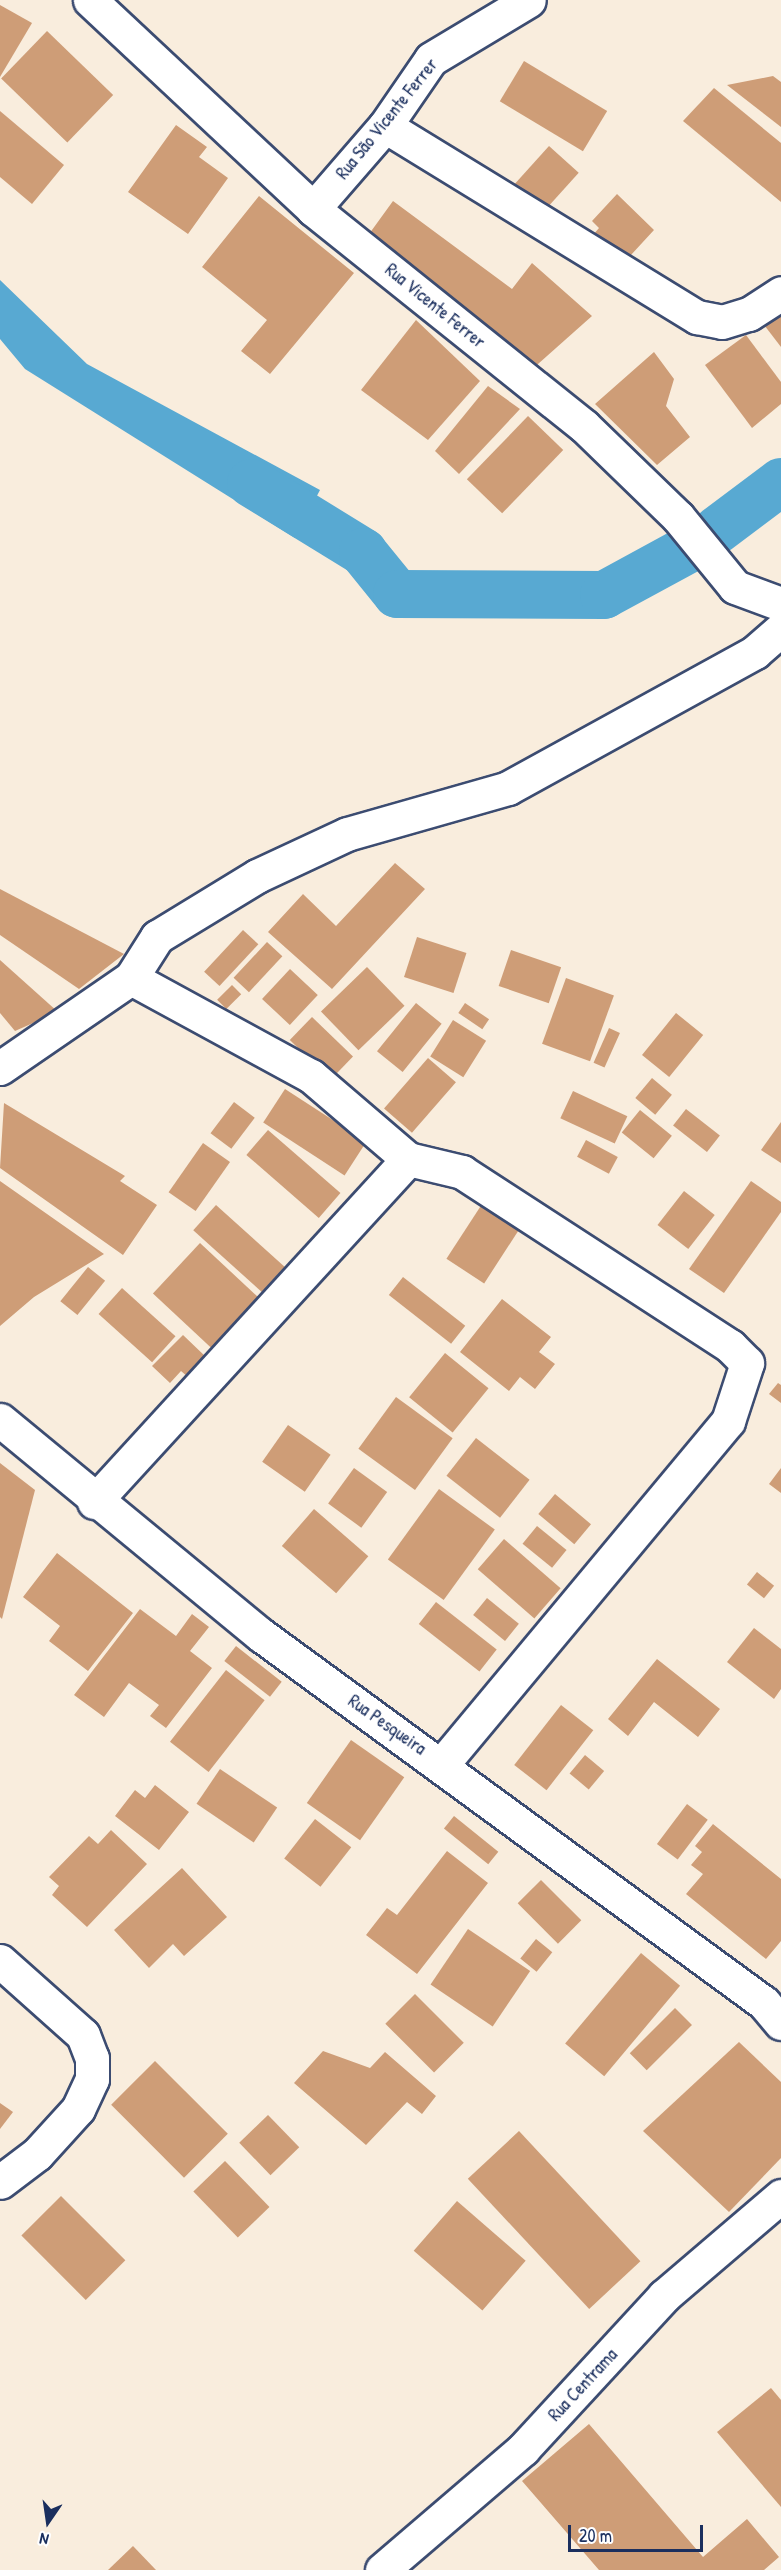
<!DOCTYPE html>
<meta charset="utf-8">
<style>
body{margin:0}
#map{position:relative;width:781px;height:2570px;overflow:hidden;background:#f9eddd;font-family:"Patrick Hand",sans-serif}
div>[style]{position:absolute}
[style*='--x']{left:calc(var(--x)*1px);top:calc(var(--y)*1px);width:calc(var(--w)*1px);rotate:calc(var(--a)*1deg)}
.water>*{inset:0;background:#58a9d2}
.canal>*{height:48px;margin:-24px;padding:0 24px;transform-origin:24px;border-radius:24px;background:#58a9d2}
.building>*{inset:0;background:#ce9d77;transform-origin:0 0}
.roads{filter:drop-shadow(2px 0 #3c4c71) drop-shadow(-2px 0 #3c4c71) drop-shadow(0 2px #3c4c71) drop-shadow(0 -2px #3c4c71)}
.minor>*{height:33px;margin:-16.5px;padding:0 16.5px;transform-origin:16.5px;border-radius:16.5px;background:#fff}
span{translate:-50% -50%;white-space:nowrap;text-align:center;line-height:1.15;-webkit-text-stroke:4.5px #fff;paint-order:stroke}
.street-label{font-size:18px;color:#1b2f5e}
.north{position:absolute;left:18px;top:2492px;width:60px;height:60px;-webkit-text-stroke:4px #fff;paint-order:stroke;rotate:193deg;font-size:16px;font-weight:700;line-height:24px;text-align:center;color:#1b2f5e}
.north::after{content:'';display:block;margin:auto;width:21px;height:27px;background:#1b2f5e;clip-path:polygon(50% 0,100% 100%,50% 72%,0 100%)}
.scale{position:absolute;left:568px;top:2525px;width:135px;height:27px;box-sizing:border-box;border:3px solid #1b2f5e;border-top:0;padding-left:8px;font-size:18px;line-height:21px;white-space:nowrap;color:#1b2f5e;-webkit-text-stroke:4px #fff;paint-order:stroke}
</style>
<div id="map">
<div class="water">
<div style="clip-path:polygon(0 280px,87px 364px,320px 490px,295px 538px,25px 369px,0 339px)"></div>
</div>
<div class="canal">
<div style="--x:251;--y:483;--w:132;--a:31.6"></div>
<div style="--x:363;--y:552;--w:54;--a:51"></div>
<div style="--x:397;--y:594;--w:207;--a:0.3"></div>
<div style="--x:604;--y:595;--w:94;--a:-28.5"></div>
<div style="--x:717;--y:530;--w:80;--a:-36.9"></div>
</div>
<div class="building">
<div style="clip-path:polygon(0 5px,32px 23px,0 77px)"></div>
<div style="left:47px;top:31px;width:92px;height:66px;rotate:44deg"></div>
<div style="left:524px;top:61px;width:97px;height:47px;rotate:31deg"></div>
<div style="clip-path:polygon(773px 76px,781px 82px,781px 127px,727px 85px)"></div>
<div style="clip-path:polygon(714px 88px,781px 143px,781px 202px,683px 121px)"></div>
<div style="clip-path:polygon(0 111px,64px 165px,32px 204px,0 177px)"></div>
<div style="clip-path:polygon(176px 125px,207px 147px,199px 157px,228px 178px,188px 234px,128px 192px)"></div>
<div style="left:549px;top:146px;width:40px;height:61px;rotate:42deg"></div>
<div style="clip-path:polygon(617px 194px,654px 230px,619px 268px,586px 243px,599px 228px,592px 221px)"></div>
<div style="clip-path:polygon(259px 196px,354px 273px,270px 374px,241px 351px,267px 320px,202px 267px)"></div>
<div style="clip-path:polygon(393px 201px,512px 289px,532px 263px,592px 316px,529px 372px,364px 241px)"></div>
<div style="clip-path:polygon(781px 308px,781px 347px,761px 321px)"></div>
<div style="clip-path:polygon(416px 320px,480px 381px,428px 440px,361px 390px)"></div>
<div style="clip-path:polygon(746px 335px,781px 382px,781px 404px,752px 428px,705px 365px)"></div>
<div style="clip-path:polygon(654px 352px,674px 379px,666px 406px,690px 437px,657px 465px,595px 404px)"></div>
<div style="clip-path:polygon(488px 386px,520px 409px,459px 474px,435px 451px)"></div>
<div style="left:528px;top:416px;width:49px;height:88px;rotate:44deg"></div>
<div style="clip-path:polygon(395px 863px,425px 889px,332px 989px,268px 932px,303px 894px,336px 926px)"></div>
<div style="clip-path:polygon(0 889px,124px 954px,79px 989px,0 935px)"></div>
<div style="left:243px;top:930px;width:21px;height:57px;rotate:43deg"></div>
<div style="left:417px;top:937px;width:52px;height:42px;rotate:18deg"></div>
<div style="left:267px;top:942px;width:21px;height:49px;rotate:43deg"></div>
<div style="left:511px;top:950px;width:53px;height:38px;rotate:19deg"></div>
<div style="clip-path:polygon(0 960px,58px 1012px,15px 1031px,0 1013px)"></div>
<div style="left:367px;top:967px;width:54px;height:64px;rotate:46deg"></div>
<div style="left:290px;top:969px;width:38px;height:41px;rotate:43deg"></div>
<div style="left:566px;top:978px;width:51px;height:70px;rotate:20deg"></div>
<div style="left:232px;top:985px;width:13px;height:21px;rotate:45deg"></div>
<div style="left:416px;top:1003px;width:33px;height:62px;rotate:39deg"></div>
<div style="left:465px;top:1003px;width:29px;height:12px;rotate:34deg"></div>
<div style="left:676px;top:1013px;width:35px;height:54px;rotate:39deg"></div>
<div style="left:312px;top:1017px;width:57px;height:32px;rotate:44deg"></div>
<div style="left:453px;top:1020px;width:39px;height:43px;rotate:32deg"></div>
<div style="left:609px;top:1028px;width:12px;height:38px;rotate:24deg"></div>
<div style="left:428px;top:1058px;width:37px;height:67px;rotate:41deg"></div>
<div style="left:652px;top:1078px;width:26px;height:26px;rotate:40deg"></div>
<div style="left:285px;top:1089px;width:97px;height:40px;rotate:33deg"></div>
<div style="left:573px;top:1091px;width:60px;height:30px;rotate:25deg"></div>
<div style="left:234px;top:1102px;width:26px;height:39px;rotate:37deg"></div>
<div style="clip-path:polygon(4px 1103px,125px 1176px,120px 1181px,157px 1205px,123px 1255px,0 1168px)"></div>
<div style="left:686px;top:1109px;width:43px;height:21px;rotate:38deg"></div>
<div style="left:640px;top:1110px;width:41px;height:29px;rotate:39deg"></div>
<div style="clip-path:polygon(781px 1122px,781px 1163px,761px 1150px)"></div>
<div style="left:268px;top:1130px;width:96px;height:33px;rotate:41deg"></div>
<div style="left:586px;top:1140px;width:36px;height:19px;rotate:28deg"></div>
<div style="left:203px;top:1143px;width:33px;height:60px;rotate:35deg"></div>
<div style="clip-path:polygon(0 1181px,104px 1254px,34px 1297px,0 1326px)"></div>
<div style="clip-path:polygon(751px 1181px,781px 1202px,781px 1212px,724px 1293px,689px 1269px)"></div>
<div style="left:684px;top:1191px;width:39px;height:43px;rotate:38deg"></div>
<div style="left:484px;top:1201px;width:45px;height:69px;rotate:33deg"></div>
<div style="left:216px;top:1205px;width:102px;height:34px;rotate:42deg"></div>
<div style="left:200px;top:1243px;width:81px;height:69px;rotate:43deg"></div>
<div style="left:88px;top:1267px;width:22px;height:44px;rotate:39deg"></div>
<div style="left:403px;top:1277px;width:79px;height:23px;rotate:38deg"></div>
<div style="left:122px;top:1288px;width:72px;height:35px;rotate:42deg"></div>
<div style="clip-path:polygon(502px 1299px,551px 1337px,539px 1352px,555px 1364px,535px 1389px,520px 1377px,509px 1391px,460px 1352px)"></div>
<div style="clip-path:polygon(183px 1335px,207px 1358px,188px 1377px,181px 1371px,170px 1383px,152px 1366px)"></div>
<div style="left:445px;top:1353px;width:56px;height:57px;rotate:39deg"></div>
<div style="clip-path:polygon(778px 1383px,781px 1385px,781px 1403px,769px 1394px)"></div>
<div style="left:396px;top:1397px;width:70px;height:64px;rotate:36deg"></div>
<div style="left:288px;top:1425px;width:52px;height:45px;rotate:35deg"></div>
<div style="left:476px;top:1438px;width:68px;height:48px;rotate:38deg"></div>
<div style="clip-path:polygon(0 1463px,35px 1490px,2px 1619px,0 1617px)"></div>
<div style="left:354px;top:1468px;width:41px;height:44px;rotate:36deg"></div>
<div style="clip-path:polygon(781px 1468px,781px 1493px,769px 1484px)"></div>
<div style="left:439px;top:1489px;width:69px;height:87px;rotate:36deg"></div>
<div style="left:555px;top:1494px;width:47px;height:26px;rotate:40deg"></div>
<div style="left:314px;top:1509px;width:72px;height:49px;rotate:41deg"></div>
<div style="left:537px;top:1526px;width:38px;height:23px;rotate:39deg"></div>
<div style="left:504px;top:1539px;width:75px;height:40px;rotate:41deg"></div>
<div style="clip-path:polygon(57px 1553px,133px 1613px,88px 1671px,49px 1641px,60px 1626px,23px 1597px)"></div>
<div style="left:757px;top:1572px;width:22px;height:16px;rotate:39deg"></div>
<div style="left:487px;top:1598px;width:41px;height:22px;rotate:39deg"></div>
<div style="left:436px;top:1602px;width:77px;height:28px;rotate:38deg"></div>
<div style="clip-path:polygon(140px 1609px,176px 1636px,192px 1614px,209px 1627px,190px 1651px,212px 1668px,166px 1728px,150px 1716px,159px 1705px,129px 1683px,104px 1717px,74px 1695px)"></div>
<div style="clip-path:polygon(754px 1628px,781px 1649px,781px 1689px,774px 1699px,727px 1662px)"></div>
<div style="left:236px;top:1646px;width:58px;height:19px;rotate:38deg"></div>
<div style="clip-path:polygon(657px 1659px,720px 1709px,698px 1737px,654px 1702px,628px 1736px,608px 1719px)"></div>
<div style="left:226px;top:1670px;width:49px;height:91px;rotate:38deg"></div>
<div style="left:561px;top:1705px;width:41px;height:76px;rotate:38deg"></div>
<div style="left:351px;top:1740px;width:65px;height:77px;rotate:35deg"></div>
<div style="left:585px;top:1755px;width:25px;height:24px;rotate:40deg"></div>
<div style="left:220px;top:1769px;width:69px;height:42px;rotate:34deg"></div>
<div style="clip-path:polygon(155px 1785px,189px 1812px,159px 1850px,115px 1816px,135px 1790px,145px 1798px)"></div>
<div style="left:687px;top:1804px;width:26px;height:50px;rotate:37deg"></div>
<div style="left:454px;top:1816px;width:57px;height:16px;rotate:39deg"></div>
<div style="left:315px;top:1819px;width:46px;height:50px;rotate:38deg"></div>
<div style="clip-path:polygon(713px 1824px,781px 1879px,781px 1941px,766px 1959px,686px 1894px,703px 1874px,691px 1865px,702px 1852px,695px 1846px)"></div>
<div style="clip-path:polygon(111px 1830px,147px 1864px,87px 1927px,52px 1895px,59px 1886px,49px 1877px,89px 1836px,98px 1844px)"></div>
<div style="clip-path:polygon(447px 1851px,488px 1883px,417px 1974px,366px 1935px,387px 1908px,397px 1915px)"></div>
<div style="clip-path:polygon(182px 1868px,227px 1917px,184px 1956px,173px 1944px,149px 1968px,114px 1930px)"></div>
<div style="left:541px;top:1880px;width:57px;height:33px;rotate:45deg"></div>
<div style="left:468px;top:1929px;width:75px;height:67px;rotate:34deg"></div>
<div style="left:536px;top:1939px;width:21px;height:25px;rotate:39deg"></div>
<div style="left:641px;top:1953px;width:51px;height:118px;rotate:40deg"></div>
<div style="left:415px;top:1994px;width:69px;height:42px;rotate:45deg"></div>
<div style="left:675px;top:2008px;width:24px;height:64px;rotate:45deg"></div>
<div style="clip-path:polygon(739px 2042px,781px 2082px,781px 2158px,729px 2212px,643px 2131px)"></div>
<div style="clip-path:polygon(323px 2051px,370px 2068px,385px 2052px,436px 2096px,422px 2114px,407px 2102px,366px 2145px,294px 2083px)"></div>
<div style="left:155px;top:2061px;width:103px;height:62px;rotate:45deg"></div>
<div style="clip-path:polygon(0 2103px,13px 2112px,0 2129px)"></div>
<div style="left:268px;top:2115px;width:45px;height:40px;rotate:46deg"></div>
<div style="left:519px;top:2131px;width:178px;height:70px;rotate:47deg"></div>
<div style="left:225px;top:2161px;width:64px;height:44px;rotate:46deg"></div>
<div style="left:61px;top:2196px;width:91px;height:56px;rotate:45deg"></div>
<div style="left:457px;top:2201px;width:91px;height:66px;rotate:41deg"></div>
<div style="clip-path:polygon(771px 2388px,781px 2400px,781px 2507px,717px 2432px)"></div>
<div style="clip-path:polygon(589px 2424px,703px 2557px,747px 2519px,779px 2557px,764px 2570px,599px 2570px,522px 2481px)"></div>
<div style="clip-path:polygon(133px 2546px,156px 2570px,108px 2570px)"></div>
</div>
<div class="roads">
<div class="minor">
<div style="--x:90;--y:0;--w:306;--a:43.1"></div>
<div style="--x:313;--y:209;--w:347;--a:38.7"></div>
<div style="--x:584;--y:426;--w:131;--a:44.1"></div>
<div style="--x:678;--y:517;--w:90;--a:50.8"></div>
<div style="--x:735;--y:587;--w:49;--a:20.3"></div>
<div style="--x:385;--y:126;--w:366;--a:31.5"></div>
<div style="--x:697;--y:317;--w:25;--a:11"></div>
<div style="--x:722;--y:322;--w:28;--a:-17"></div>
<div style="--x:749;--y:314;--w:38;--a:-33"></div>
<div style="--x:313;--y:209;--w:110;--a:-49.1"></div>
<div style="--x:385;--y:126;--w:81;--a:-55.5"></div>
<div style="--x:431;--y:59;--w:114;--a:-31"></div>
<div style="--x:131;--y:978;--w:205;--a:28.6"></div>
<div style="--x:311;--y:1076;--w:128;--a:40.6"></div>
<div style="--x:408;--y:1159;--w:56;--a:13.5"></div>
<div style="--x:462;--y:1172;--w:320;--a:33"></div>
<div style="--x:730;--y:1346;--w:24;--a:45"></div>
<div style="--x:747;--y:1363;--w:61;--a:108.1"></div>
<div style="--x:728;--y:1421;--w:447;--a:129.8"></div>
<div style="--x:0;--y:1068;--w:159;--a:-34.5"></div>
<div style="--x:131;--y:978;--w:49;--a:-57.6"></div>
<div style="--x:157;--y:937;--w:117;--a:-31.4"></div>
<div style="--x:257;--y:876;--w:99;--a:-25"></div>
<div style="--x:347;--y:834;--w:167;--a:-15.9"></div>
<div style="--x:508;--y:788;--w:282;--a:-28.8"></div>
<div style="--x:755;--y:652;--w:35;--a:-41"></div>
<div style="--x:0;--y:1420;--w:338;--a:39.5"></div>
<div style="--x:261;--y:1635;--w:623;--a:36.19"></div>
<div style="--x:764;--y:2003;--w:26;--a:50"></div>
<div style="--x:94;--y:1502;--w:465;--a:-47.5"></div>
<div style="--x:0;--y:1961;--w:111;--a:41.7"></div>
<div style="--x:83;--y:2035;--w:25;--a:69"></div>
<div style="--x:92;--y:2058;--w:21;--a:90"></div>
<div style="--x:92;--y:2079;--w:33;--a:115"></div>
<div style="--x:78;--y:2109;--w:61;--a:132.3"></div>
<div style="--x:37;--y:2154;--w:46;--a:142.9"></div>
<div style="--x:382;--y:2570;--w:186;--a:-40.6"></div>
<div style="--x:523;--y:2449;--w:208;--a:-47.3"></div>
<div style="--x:664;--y:2296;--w:154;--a:-40.5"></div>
</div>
</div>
<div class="street-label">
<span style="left:387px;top:119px;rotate:-51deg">Rua São Vicente Ferrer</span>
<span style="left:435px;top:306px;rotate:39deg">Rua Vicente Ferrer</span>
<span style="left:387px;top:1725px;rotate:35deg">Rua Pesqueira</span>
<span style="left:583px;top:2385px;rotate:-47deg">Rua Centrama</span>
</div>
<div class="north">N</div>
<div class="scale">20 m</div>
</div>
